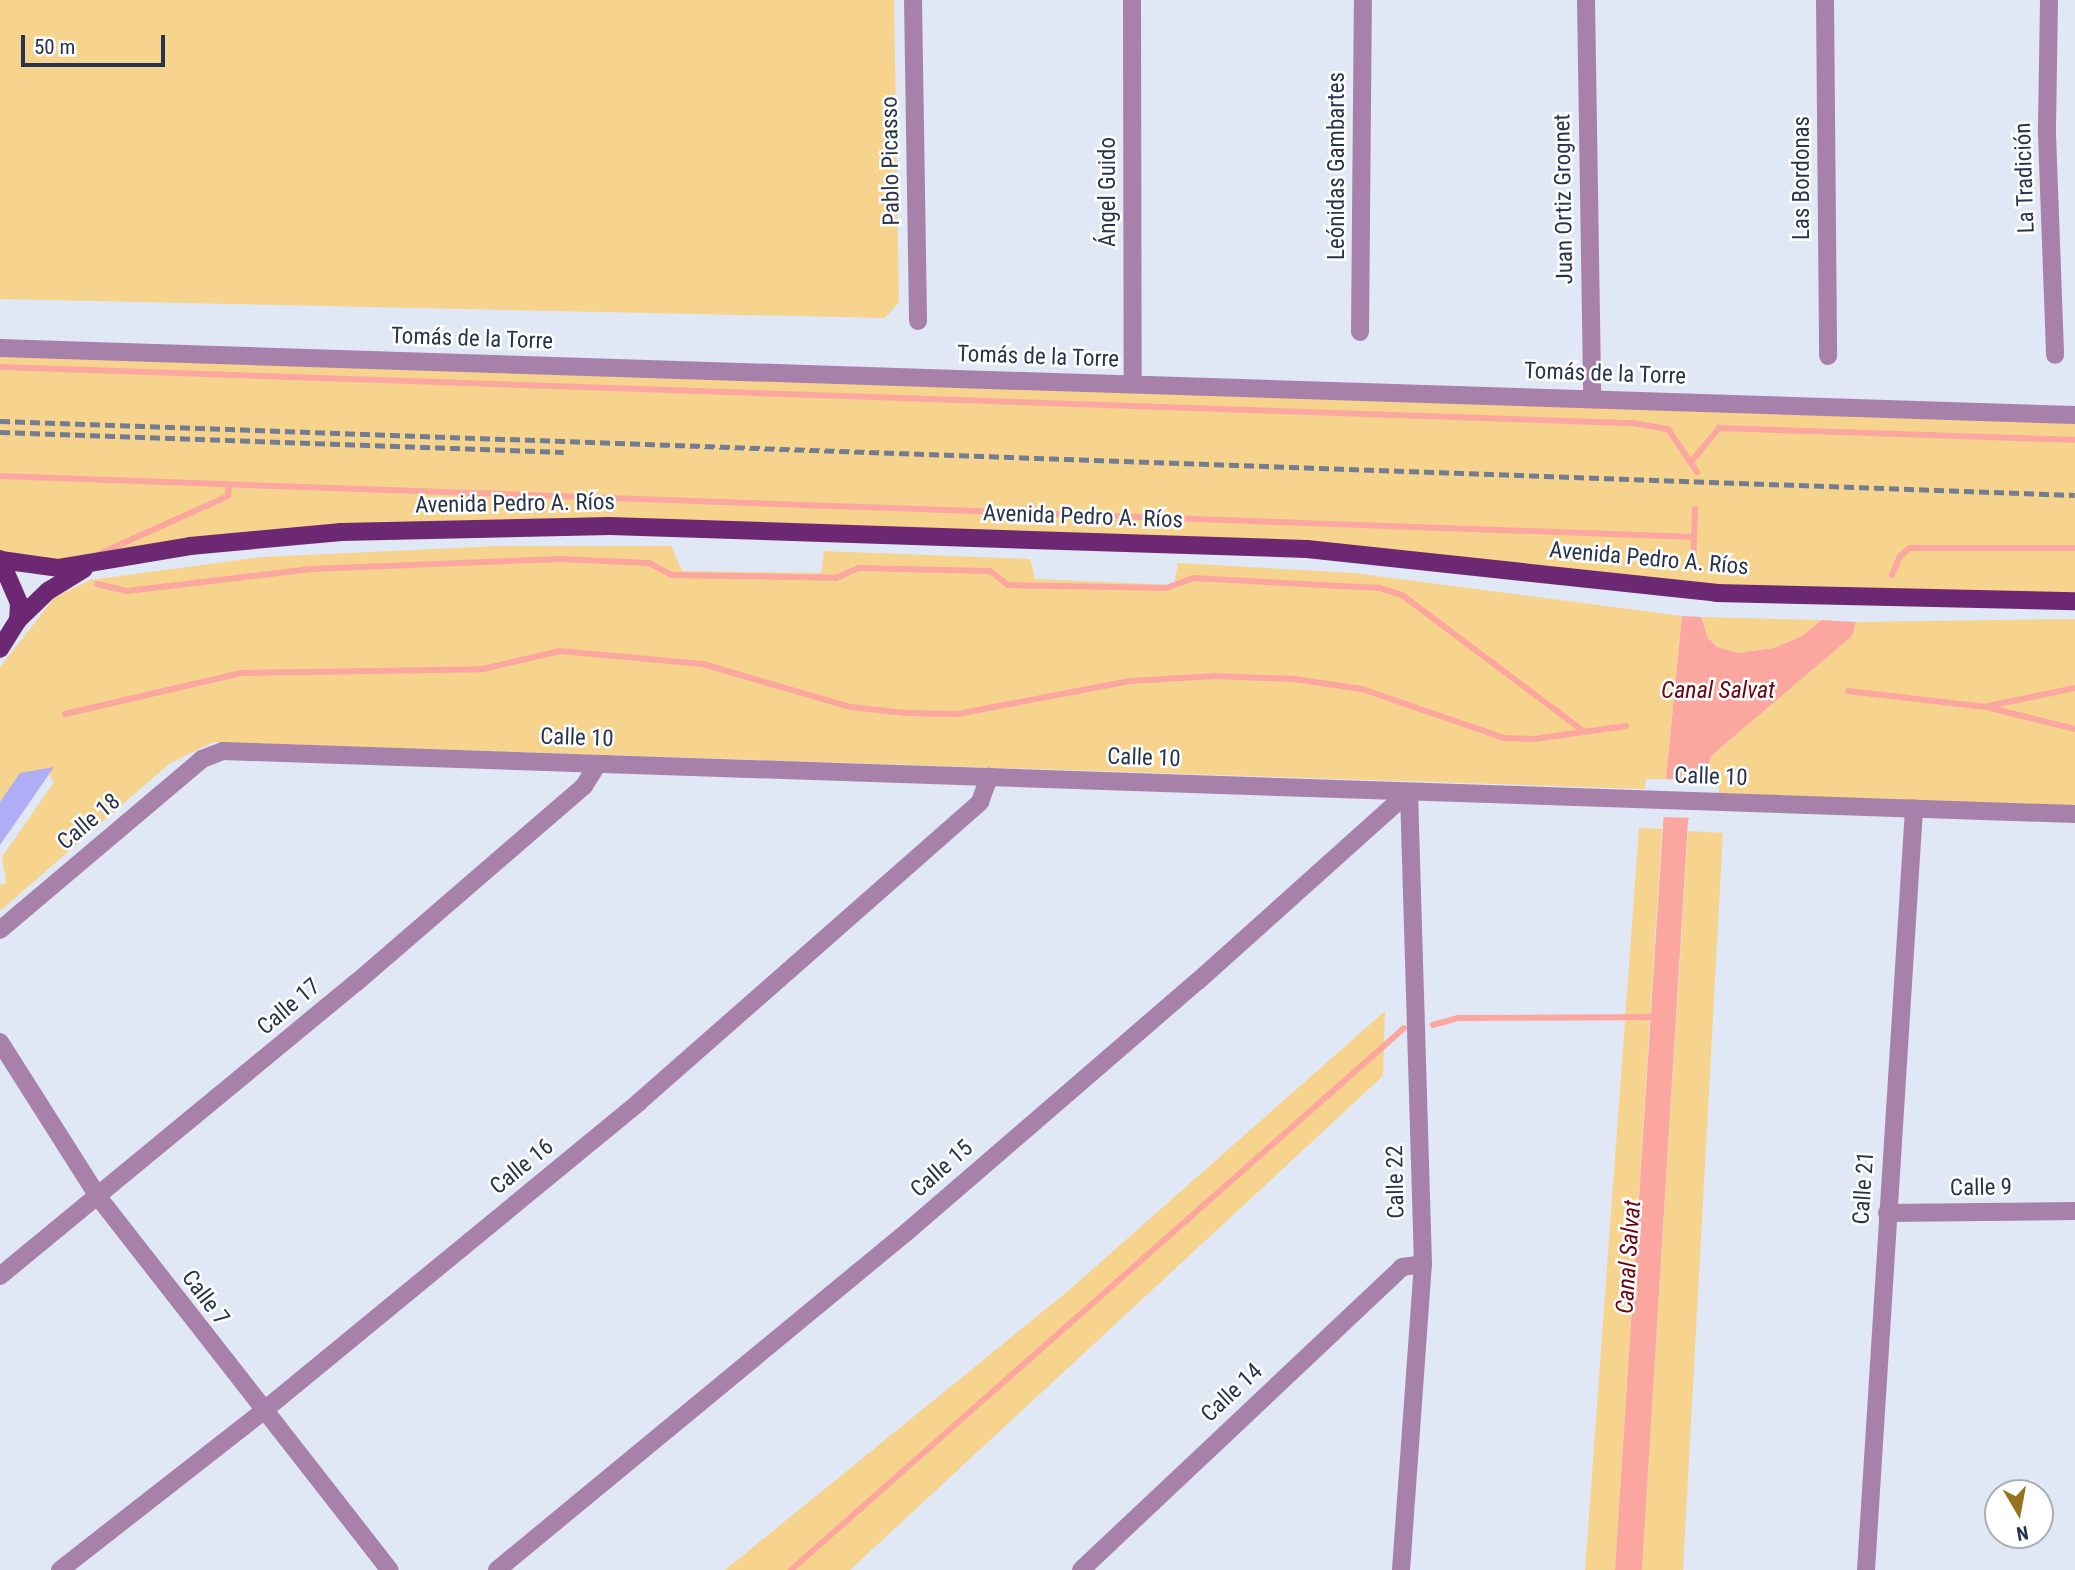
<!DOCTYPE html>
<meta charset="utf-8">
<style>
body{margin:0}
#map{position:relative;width:2075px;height:1570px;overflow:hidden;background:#e0e7f5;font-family:"Roboto Condensed",sans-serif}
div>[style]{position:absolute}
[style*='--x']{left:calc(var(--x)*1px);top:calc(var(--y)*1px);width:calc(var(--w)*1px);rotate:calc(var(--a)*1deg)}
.green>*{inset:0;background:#f7d48d}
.water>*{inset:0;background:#fca6a0}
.pier>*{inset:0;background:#e0e7f5}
.stream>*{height:6px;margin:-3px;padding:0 3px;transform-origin:3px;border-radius:3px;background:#fca6a0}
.building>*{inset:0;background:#aeadf6}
.minor>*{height:18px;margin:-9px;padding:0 9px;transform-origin:9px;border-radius:9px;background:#a781a9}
.major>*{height:18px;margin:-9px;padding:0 9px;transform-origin:9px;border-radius:9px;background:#6d2873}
.rail>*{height:5px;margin-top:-2.5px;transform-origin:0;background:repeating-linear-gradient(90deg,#727c92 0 10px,transparent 0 15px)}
span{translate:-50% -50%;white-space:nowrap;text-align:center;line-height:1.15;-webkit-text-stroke:5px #fff;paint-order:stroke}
.street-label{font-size:23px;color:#27344e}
.water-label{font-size:24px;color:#6c0410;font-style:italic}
.north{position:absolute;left:1984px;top:1479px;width:70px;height:70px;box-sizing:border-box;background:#fff;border:2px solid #a9aeb8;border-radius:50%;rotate:170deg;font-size:19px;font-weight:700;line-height:28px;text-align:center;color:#27344e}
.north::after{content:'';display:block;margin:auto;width:24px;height:32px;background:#97731d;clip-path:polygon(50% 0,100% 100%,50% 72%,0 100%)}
.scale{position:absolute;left:21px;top:35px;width:144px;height:32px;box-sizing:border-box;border:4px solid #27344e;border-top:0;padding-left:9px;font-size:21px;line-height:24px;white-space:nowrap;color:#27344e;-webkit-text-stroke:5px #fff;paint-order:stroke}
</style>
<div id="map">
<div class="green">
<div style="clip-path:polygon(0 0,894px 0,899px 302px,885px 318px,0 299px)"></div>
<div style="clip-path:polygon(0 348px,2075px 415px,2075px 601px,1716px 593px,1485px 565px,610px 526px,341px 532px,90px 566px,0 559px)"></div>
<div style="clip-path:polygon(499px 546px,671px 546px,682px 571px,821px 573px,824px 551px,1030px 559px,1035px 579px,1174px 585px,1178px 563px,1354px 573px,1682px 616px,1666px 779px,1646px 779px,1645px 789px,213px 742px,169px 764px,0 911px,0 885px,6px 883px,2px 857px,54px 782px,49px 775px,53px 767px,0 802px,0 667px,55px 597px,90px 580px,262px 557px)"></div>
<div style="clip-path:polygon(1701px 617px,1822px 620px,1802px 636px,1774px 648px,1738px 653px,1717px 647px,1708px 638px)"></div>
<div style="clip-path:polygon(2075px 619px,2075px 808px,1719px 793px,1719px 781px,1700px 780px,1711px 756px,1852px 636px,1856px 622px)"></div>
<div style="clip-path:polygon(1639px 828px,1662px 829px,1615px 1570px,1585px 1570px)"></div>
<div style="clip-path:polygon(1688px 831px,1723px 833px,1683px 1570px,1642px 1570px)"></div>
<div style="clip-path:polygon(1385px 1011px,1383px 1076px,850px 1570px,725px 1570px,1068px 1291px)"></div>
</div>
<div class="water">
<div style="clip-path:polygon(1682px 616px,1701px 617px,1708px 638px,1717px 647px,1738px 653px,1774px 648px,1802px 636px,1822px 620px,1856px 622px,1852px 636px,1711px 756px,1688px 821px,1642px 1570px,1615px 1570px,1666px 779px)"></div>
</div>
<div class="pier">
<div style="clip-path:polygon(1662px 779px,1704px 780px,1693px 818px,1660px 817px)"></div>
</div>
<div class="stream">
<div style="--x:1;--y:367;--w:1633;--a:1.97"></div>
<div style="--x:1633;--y:423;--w:36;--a:10"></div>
<div style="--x:1668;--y:429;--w:52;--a:56"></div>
<div style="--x:1691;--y:462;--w:44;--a:-50.5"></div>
<div style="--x:1719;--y:428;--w:356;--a:1.9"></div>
<div style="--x:0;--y:476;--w:1695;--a:2.06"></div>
<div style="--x:99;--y:554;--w:141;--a:-24.2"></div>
<div style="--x:228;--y:496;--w:11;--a:-85"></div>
<div style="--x:1693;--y:566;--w:57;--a:-88"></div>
<div style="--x:1892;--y:575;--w:21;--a:-67"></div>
<div style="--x:1900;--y:556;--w:13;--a:-39"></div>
<div style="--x:1910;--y:548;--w:165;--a:0"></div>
<div style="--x:97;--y:584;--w:31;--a:13"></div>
<div style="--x:127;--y:591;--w:185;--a:-6.8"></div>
<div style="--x:311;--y:569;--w:250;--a:-2.3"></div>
<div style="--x:561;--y:559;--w:88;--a:2.6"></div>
<div style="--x:649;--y:563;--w:26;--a:28"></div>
<div style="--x:672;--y:575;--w:164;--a:1"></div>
<div style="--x:836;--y:578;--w:24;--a:-24"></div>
<div style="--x:858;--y:568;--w:132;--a:1.3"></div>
<div style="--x:990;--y:571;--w:23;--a:38"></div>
<div style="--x:1008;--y:585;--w:158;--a:1.1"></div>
<div style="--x:1166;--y:588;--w:29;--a:-20"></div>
<div style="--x:1193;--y:578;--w:187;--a:3.1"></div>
<div style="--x:1380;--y:588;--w:23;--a:18"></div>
<div style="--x:1402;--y:595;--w:226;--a:36.9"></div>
<div style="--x:1848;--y:691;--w:139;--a:6.6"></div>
<div style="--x:1986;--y:707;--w:92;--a:13.9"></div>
<div style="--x:1988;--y:706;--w:89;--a:-11.7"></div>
<div style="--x:65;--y:714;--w:181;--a:-13.1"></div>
<div style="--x:241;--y:673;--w:242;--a:-0.9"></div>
<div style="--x:483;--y:669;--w:79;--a:-13.2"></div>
<div style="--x:560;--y:651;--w:144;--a:5.2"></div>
<div style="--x:703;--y:664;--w:153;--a:16.3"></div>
<div style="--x:850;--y:707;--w:56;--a:6.1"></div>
<div style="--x:906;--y:713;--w:51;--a:1.1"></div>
<div style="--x:957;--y:714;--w:176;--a:-10.8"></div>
<div style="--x:1130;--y:681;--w:85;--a:-3.4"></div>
<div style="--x:1215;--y:676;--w:79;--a:2.2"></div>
<div style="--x:1294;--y:679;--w:69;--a:8.4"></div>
<div style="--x:1362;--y:689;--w:150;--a:19"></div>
<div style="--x:1504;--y:738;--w:30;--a:2"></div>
<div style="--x:1534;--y:739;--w:93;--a:-8"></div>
<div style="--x:1433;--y:1025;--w:26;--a:-16"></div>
<div style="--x:1458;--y:1018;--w:203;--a:-0.3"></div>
<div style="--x:791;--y:1570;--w:818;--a:-41.48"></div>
</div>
<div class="building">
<div style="clip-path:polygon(54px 767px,0 845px,0 802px,20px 773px)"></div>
</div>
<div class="minor">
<div style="--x:913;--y:0;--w:321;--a:89.1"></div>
<div style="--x:1132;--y:0;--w:384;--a:89.9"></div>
<div style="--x:1586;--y:0;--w:398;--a:89.1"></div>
<div style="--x:1825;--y:0;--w:356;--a:89.5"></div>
<div style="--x:2049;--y:0;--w:134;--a:90.9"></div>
<div style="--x:2047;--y:134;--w:221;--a:87.9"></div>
<div style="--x:1360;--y:332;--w:332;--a:-89.5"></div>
<div style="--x:0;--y:348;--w:2076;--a:1.85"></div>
<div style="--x:0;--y:930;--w:265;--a:-40.2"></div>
<div style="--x:202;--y:759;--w:22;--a:-21"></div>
<div style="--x:223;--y:751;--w:1853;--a:1.95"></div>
<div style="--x:0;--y:1042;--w:185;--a:57.6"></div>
<div style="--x:99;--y:1198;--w:472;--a:52"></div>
<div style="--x:1887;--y:1213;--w:188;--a:-0.6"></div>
<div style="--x:0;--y:1276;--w:462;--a:-39.5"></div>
<div style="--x:357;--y:982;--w:300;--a:-40.8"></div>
<div style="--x:584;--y:786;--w:26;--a:-58"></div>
<div style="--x:60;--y:1570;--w:256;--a:-38"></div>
<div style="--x:262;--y:1412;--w:488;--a:-39.4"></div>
<div style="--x:639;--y:1102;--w:454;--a:-41.3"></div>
<div style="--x:980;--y:802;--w:27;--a:-70"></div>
<div style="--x:497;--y:1570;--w:533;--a:-39.52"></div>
<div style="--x:908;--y:1231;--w:383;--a:-40.8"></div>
<div style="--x:1198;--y:981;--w:283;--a:-41.9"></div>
<div style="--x:1081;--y:1570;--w:441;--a:-43.3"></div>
<div style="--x:1402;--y:1267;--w:21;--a:-8"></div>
<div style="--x:1401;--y:1570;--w:307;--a:-85.9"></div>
<div style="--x:1423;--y:1264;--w:472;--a:-91.7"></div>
<div style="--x:1866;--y:1570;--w:763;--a:-86.39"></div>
</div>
<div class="major">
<div style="--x:0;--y:559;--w:48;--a:66.6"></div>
<div style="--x:19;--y:603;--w:17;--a:93"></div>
<div style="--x:18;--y:620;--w:34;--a:122"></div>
<div style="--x:1;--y:560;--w:59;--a:7.9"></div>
<div style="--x:59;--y:568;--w:133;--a:-9.5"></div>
<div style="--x:190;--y:546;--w:152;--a:-5.3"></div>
<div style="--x:341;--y:532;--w:269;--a:-1.3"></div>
<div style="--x:610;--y:526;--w:697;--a:1.89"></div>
<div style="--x:1307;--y:549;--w:411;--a:6.1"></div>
<div style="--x:1716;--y:593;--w:359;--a:1.3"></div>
<div style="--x:18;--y:620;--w:42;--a:-44"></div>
<div style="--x:48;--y:591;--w:42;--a:-31.4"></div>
</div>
<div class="rail">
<div style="--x:0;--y:421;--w:2076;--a:2.04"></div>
<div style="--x:0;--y:432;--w:564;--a:2.03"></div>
</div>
<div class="street-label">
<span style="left:891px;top:161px;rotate:-91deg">Pablo Picasso</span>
<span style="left:1337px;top:166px;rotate:-90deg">Leónidas Gambartes</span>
<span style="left:1802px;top:178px;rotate:-90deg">Las Bordonas</span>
<span style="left:2025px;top:178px;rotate:-92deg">La Tradición</span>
<span style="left:1108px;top:192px;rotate:-90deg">Ángel Guido</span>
<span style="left:1564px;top:199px;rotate:-91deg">Juan Ortiz Grognet</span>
<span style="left:472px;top:339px;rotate:2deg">Tomás de la Torre</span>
<span style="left:1038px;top:357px;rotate:2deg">Tomás de la Torre</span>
<span style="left:1605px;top:374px;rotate:2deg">Tomás de la Torre</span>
<span style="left:515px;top:504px;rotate:-1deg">Avenida Pedro A. Ríos</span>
<span style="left:1083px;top:517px;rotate:2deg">Avenida Pedro A. Ríos</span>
<span style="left:1649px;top:559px;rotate:5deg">Avenida Pedro A. Ríos</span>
<span style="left:577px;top:738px;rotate:2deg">Calle 10</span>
<span style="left:1144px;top:758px;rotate:2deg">Calle 10</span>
<span style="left:1711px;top:777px;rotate:2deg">Calle 10</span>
<span style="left:89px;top:822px;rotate:-40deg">Calle 18</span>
<span style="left:289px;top:1007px;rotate:-40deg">Calle 17</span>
<span style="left:522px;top:1167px;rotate:-39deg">Calle 16</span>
<span style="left:942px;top:1169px;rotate:-41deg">Calle 15</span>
<span style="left:1396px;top:1182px;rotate:-91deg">Calle 22</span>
<span style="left:1864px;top:1188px;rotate:-86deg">Calle 21</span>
<span style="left:1981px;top:1188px;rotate:-1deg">Calle 9</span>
<span style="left:205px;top:1298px;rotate:53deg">Calle 7</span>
<span style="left:1232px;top:1393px;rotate:-43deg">Calle 14</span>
</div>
<div class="water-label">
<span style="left:1718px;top:691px">Canal Salvat</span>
<span style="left:1629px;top:1257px;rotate:-86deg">Canal Salvat</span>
</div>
<div class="north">N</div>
<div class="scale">50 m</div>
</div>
